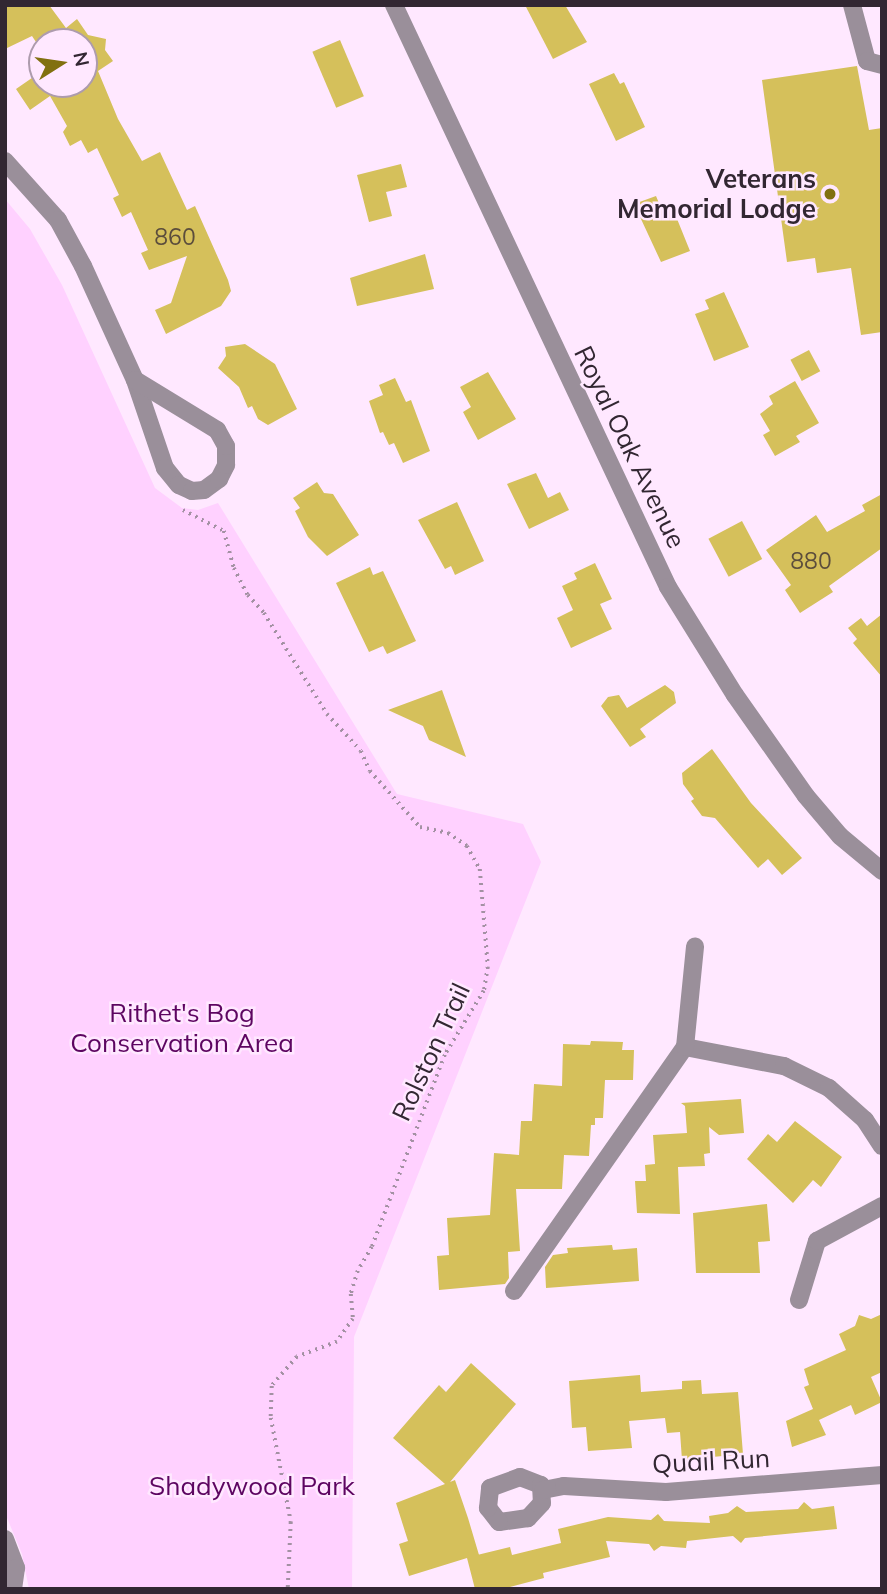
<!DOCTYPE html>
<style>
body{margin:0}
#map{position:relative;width:887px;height:1594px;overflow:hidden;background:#ffe8ff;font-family:Mulish,sans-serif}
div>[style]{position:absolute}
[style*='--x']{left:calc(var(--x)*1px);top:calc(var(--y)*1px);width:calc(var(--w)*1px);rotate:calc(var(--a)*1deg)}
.green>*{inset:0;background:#ffd1ff}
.building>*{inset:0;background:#d5c05b;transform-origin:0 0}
.path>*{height:3.5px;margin-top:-1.75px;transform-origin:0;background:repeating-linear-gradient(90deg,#a391a3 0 2px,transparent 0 7px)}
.minor>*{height:18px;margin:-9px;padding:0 9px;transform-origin:9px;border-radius:9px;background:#9a8f9a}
.dots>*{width:19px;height:19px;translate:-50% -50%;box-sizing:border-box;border:4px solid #ffe8ff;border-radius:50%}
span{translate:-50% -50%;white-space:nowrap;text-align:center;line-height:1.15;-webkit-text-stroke:5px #ffe8ff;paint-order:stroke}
.number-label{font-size:23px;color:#5b4d3c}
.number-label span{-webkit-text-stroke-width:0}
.poi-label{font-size:26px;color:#322732;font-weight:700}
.right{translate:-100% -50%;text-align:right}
.street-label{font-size:26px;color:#322732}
.park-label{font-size:26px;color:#5d0561}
.frame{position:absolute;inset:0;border:7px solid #322732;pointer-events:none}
.north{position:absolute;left:28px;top:28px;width:70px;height:70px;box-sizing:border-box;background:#ffe8ff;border:2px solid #ad9bad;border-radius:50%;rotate:78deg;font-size:19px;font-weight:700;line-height:28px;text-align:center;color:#322732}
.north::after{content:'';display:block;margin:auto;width:24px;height:32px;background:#81700f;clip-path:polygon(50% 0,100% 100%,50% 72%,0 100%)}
</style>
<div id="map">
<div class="green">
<div style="clip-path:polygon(5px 199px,30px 229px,62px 285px,155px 488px,182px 508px,198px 510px,218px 503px,397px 794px,523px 824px,541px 862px,354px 1337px,352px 1589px,29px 1589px,22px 1554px,5px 1513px)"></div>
</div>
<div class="building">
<div style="clip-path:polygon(5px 5px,49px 5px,66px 28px,77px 19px,88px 35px,106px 39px,105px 50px,113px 61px,98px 71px,118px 119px,142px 161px,160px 152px,187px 210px,195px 206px,228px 280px,231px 291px,221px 306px,166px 334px,155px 310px,171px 303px,187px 256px,149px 270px,141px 253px,148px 250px,131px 212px,122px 217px,113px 198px,119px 195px,97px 148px,88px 153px,81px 140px,70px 146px,63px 132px,67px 126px,50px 96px,30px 110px,16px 89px,42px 71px,42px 84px,84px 84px,84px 42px,36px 42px,32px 36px,5px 49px)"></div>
<div style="clip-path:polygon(525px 5px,565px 5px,587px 42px,553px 59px)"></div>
<div style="left:340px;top:40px;width:61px;height:30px;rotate:67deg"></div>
<div style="clip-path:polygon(857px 66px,869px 130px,882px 128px,882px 332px,861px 335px,851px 268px,817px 273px,815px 258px,787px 262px,762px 80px)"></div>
<div style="clip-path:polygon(614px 73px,620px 84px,624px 82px,645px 127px,616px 141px,589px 84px)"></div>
<div style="clip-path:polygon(401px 164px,407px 187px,386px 192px,392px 216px,369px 222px,357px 175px)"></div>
<div style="clip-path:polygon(656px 196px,661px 208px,671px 204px,690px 251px,661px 262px,634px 204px)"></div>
<div style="clip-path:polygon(425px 254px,434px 289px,357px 306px,350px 278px)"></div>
<div style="clip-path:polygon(724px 292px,749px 347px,714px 361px,695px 314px,709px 309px,705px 300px)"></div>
<div style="clip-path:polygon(245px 344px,275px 364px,297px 409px,268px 425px,258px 419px,252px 406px,248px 408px,239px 387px,218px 368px,226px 356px,225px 347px)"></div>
<div style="left:809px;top:350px;width:24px;height:21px;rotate:62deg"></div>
<div style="clip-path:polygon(488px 372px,516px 419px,478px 440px,463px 412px,471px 407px,460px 387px)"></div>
<div style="clip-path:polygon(395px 378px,406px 402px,411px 400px,430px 451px,403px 463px,394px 443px,389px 445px,383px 432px,380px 433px,369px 401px,383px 395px,379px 385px)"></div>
<div style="clip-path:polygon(795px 381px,819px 423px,796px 436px,800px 442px,775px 456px,763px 435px,770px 431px,760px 414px,773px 404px,769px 396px)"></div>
<div style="clip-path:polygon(536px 473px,548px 498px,560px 492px,569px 510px,529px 529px,507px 484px)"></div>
<div style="clip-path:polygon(317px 482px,324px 493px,333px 494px,359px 535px,327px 556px,308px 537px,295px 511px,300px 508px,293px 498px)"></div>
<div style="clip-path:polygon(882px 494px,882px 548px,829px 586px,833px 592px,800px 613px,785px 590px,791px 585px,766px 550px,816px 515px,827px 532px,865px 511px,862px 505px)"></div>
<div style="clip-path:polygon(457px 502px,484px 561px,455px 575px,451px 566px,445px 569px,418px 520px)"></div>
<div style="left:742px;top:521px;width:43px;height:38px;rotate:62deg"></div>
<div style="clip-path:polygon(595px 563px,612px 599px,600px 604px,612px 629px,571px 648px,557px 618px,573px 610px,562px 586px,577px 579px,574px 573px)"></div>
<div style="clip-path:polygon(370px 567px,373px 575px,383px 571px,416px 641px,387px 654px,383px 646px,369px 652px,336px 583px)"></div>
<div style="clip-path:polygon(882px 614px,882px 677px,853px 643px,857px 639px,848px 628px,861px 618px,867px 626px)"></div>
<div style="clip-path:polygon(665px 685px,674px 692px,676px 703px,640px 729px,646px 737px,630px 747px,601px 706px,608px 697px,619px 695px,627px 708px)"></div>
<div style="clip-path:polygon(442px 690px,466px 757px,429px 740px,423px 726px,388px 710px)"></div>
<div style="clip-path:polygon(712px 749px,751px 803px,802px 858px,782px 875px,768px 859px,758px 868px,715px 818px,702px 816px,691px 801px,694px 799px,683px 784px,682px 773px)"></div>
<div style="clip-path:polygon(591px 1041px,623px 1042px,622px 1050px,634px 1050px,633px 1080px,605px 1080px,603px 1118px,595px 1118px,595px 1125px,591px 1125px,589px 1156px,564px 1155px,562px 1189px,516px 1189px,520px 1251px,508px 1252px,509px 1278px,505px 1284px,439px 1290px,437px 1256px,449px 1255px,447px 1218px,490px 1215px,494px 1153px,519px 1155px,521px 1121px,532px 1121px,534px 1084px,562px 1086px,563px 1044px,590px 1045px)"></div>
<div style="clip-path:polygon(741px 1099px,744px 1133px,719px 1135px,709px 1127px,710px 1153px,704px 1154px,705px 1166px,678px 1167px,680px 1214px,637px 1213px,635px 1181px,646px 1181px,645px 1165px,655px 1164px,653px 1135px,687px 1133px,685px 1106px,681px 1103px)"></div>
<div style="clip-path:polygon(795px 1121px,842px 1157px,821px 1187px,813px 1180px,793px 1203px,747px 1159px,768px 1134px,777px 1142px)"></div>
<div style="clip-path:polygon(767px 1204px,770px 1241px,758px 1242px,760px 1273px,696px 1273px,693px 1213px)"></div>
<div style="clip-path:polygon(612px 1245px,613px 1250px,637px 1248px,639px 1281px,546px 1288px,545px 1267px,553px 1255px,568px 1253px,567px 1248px)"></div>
<div style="clip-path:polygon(882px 1314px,882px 1372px,871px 1377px,882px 1402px,855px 1415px,851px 1405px,819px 1420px,826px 1435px,792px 1447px,786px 1421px,813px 1409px,804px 1387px,809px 1385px,804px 1369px,846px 1350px,839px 1334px,855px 1326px,859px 1315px,871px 1319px)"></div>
<div style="clip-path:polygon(471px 1363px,516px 1404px,450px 1482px,455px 1480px,468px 1518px,479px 1555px,473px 1556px,510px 1547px,512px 1555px,561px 1543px,558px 1529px,608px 1517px,651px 1520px,658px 1514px,664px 1521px,710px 1523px,709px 1516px,728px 1513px,737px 1506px,746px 1512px,798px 1509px,804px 1502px,812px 1509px,834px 1506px,837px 1529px,745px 1538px,741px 1543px,733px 1536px,687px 1541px,686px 1548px,661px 1546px,654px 1551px,649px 1544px,606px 1541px,610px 1557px,543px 1573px,544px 1578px,502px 1589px,475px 1589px,467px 1558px,409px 1576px,399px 1544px,408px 1541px,396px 1503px,445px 1484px,393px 1438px,439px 1385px,446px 1392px)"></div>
<div style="clip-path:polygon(640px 1375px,641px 1392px,682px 1389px,682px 1381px,701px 1380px,702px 1394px,738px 1392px,743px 1454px,682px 1460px,680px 1432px,667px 1433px,665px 1418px,629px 1421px,632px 1448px,588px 1451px,586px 1427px,572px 1428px,569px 1381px)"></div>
</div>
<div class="path">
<div style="--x:183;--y:510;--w:46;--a:27.1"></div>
<div style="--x:224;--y:531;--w:38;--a:75"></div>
<div style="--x:234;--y:568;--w:30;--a:63"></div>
<div style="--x:248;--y:595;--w:24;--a:48"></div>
<div style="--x:264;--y:613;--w:119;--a:58"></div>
<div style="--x:327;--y:714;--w:50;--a:47.4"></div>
<div style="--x:361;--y:751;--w:22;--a:66"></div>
<div style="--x:370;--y:771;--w:75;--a:48.2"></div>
<div style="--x:420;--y:827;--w:29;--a:12"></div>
<div style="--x:448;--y:833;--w:23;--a:34"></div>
<div style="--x:467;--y:846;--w:26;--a:61"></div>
<div style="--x:480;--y:869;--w:98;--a:85.3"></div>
<div style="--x:488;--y:967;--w:24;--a:99"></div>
<div style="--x:484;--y:991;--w:75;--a:121.4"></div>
<div style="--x:445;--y:1055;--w:205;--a:110.8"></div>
<div style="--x:372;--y:1247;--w:28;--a:120"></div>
<div style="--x:358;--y:1271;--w:24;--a:107"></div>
<div style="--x:351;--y:1294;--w:25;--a:85"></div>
<div style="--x:353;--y:1319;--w:28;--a:125"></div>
<div style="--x:337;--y:1342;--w:43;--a:159.4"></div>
<div style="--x:297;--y:1357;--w:38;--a:131"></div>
<div style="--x:272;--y:1386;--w:32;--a:92"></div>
<div style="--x:271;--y:1418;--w:106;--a:79.1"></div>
<div style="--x:291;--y:1522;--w:67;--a:92.6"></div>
</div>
<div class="minor">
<div style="--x:394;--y:5;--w:643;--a:64.79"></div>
<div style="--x:668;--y:587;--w:127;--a:58.2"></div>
<div style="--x:735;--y:695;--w:123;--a:54.9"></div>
<div style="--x:806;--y:796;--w:52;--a:49.6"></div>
<div style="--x:840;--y:836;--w:55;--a:39.8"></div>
<div style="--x:852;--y:5;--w:58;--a:75"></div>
<div style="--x:867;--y:61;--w:16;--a:15"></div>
<div style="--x:5;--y:161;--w:79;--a:48.1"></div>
<div style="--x:58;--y:220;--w:52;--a:61.5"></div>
<div style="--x:83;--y:266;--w:125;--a:65.5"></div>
<div style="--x:135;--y:380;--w:93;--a:71.2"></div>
<div style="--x:165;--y:468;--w:22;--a:51"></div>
<div style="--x:179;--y:485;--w:14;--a:25"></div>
<div style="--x:192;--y:491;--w:12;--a:-5"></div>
<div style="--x:204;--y:490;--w:19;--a:-36"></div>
<div style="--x:219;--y:479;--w:16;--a:-63"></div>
<div style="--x:226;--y:465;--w:19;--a:-90"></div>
<div style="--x:226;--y:446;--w:18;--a:-119"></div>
<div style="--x:217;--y:430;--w:96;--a:-148.6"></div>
<div style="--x:685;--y:1047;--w:101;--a:10.9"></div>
<div style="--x:784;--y:1066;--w:50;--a:26.1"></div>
<div style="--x:829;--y:1088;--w:48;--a:41.6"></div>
<div style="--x:865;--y:1120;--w:31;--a:57"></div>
<div style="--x:514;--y:1291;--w:298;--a:-55"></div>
<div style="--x:685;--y:1047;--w:101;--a:-84.3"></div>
<div style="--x:799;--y:1300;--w:62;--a:-73"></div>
<div style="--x:817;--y:1241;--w:74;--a:-28.3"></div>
<div style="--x:520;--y:1477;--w:22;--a:21"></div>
<div style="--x:541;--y:1485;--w:18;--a:87"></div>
<div style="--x:542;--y:1503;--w:21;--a:133"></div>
<div style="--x:528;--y:1518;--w:29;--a:172"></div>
<div style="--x:499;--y:1522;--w:18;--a:-128"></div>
<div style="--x:488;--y:1508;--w:20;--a:-84"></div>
<div style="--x:490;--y:1488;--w:32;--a:-20"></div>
<div style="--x:543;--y:1490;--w:21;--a:-11"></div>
<div style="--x:564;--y:1486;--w:102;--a:3.4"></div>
<div style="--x:666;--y:1492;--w:217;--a:-4.5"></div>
<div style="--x:5;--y:1539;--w:31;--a:69"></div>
<div style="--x:16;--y:1568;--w:21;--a:98"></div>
</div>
<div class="dots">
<div style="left:830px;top:194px;background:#81700f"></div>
</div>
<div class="number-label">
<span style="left:175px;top:237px">860</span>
<span style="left:811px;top:561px">880</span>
</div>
<div class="poi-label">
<span class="right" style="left:816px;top:194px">Veterans<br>Memorial Lodge</span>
</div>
<div class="street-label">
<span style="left:630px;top:447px;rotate:64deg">Royal Oak Avenue</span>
<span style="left:431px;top:1052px;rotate:-65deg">Rolston Trail</span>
<span style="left:711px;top:1461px;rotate:-3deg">Quail Run</span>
</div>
<div class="park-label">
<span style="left:182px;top:1028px">Rithet's Bog<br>Conservation Area</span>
<span style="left:252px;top:1486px">Shadywood Park</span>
</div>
<div class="frame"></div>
<div class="north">N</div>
</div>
